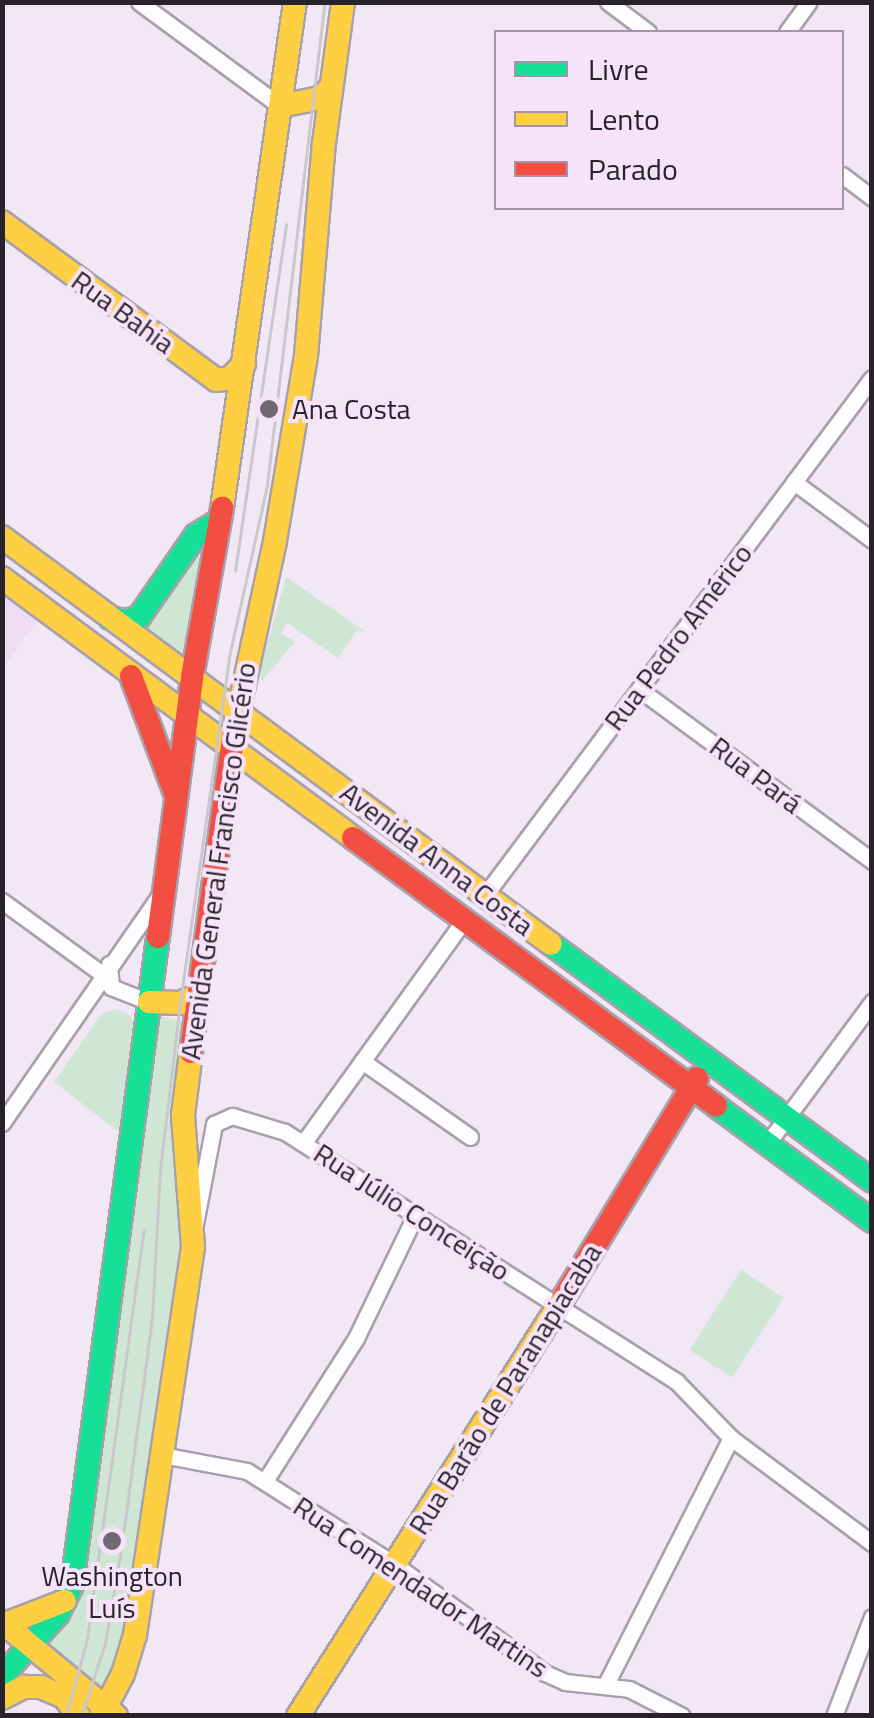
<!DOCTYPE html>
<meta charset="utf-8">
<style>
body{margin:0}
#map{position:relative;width:874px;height:1718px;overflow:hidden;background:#f2e8f5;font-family:"Titillium Web",sans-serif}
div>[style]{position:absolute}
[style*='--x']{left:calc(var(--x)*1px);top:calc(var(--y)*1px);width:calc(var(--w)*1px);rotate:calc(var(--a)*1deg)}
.built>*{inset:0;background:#efdef3}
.green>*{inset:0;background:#cfe6d5;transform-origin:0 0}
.roads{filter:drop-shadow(2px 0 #a8a0aa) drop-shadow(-2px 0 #a8a0aa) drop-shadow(0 2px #a8a0aa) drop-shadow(0 -2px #a8a0aa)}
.street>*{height:15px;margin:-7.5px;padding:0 7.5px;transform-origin:7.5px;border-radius:7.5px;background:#fdfcfe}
.fast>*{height:22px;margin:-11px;padding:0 11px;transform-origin:11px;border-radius:11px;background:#16e098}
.slow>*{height:22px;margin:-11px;padding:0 11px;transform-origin:11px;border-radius:11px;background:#ffcf43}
.jam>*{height:22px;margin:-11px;padding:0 11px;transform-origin:11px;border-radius:11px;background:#f24e42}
.tram>*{height:2.5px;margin:-1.25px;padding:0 1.25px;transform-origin:1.25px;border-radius:1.25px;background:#cac8ca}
.dots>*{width:28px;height:28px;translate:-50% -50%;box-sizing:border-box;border:5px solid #f6e3fa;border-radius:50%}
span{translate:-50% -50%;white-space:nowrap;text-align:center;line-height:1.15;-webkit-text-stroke:8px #f6e3fa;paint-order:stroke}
.street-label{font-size:28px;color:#28222a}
.poi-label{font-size:28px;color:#28222a}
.left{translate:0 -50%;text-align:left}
.frame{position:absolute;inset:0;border:5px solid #28222a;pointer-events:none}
.legend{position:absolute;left:494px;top:30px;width:350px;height:180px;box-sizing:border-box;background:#f6e3fa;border:2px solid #a496a7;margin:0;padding:12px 18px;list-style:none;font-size:30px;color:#28222a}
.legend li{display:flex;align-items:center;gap:20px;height:50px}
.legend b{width:50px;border:2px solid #a496a7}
</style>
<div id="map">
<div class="built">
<div style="clip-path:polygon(3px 595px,38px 620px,3px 669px)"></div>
</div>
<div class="green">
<div style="clip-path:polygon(193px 555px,201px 558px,182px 656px,143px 628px)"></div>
<div style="clip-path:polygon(286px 577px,366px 632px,357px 630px,338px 658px,287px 623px,281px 633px,295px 642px,262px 681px,259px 672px)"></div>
<div style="clip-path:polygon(117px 1009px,131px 1016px,133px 1022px,119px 1132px,54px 1082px,102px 1013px)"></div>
<div style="clip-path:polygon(160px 1016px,185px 1022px,173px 1124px,183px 1240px,126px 1633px,106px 1690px,45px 1643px,71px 1612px,83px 1581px)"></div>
<div style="left:741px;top:1270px;width:51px;height:95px;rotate:33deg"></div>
</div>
<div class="roads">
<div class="street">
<div style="--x:139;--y:2;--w:175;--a:36.4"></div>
<div style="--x:608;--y:2;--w:50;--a:36.9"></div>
<div style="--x:787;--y:32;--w:37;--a:-54"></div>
<div style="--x:842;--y:175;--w:38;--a:37"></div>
<div style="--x:794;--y:482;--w:97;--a:36.6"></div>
<div style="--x:639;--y:689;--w:290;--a:36.4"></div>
<div style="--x:485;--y:895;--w:646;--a:-53.18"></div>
<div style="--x:2;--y:901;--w:124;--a:36.1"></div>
<div style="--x:109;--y:964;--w:23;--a:85"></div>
<div style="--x:111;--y:987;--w:41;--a:21.5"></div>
<div style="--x:362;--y:1061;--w:132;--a:35.1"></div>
<div style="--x:2;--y:1123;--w:281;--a:-55.3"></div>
<div style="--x:304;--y:1142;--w:275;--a:-54.2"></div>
<div style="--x:767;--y:1144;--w:177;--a:-53.5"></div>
<div style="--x:195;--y:1224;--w:102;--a:-79.2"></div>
<div style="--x:214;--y:1124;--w:20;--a:-24"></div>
<div style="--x:232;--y:1116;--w:55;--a:16.8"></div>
<div style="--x:285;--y:1132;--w:464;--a:32.5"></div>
<div style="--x:676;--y:1381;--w:79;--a:46"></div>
<div style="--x:731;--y:1438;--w:176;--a:36.7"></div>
<div style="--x:162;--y:1455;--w:86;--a:10.7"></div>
<div style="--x:247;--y:1471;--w:174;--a:32.3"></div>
<div style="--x:394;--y:1564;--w:186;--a:35.8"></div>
<div style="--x:545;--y:1673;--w:22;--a:24"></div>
<div style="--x:565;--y:1682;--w:64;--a:6.2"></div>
<div style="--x:629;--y:1689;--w:59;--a:27"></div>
<div style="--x:265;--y:1481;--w:169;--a:-57.5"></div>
<div style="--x:356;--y:1338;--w:138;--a:-64.2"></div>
<div style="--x:606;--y:1684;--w:276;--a:-63.1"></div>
<div style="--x:834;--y:1716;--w:106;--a:-69"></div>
</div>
<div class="fast">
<div style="--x:110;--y:618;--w:16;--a:11"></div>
<div style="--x:126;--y:621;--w:14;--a:-17"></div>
<div style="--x:139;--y:617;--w:100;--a:-55.2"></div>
<div style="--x:196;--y:535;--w:25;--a:-32"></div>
<div style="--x:551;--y:944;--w:399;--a:36.4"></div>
<div style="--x:716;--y:1106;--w:194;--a:36.4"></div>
<div style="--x:2;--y:1676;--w:84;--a:-47.9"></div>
<div style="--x:58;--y:1614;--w:32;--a:-64"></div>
<div style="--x:72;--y:1585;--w:654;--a:-82.44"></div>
</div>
<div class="slow">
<div style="--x:280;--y:106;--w:41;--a:-11.3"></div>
<div style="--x:320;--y:98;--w:16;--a:-45"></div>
<div style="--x:2;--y:222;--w:266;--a:36.4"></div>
<div style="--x:216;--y:380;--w:14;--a:-8"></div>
<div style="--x:230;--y:378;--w:20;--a:-45"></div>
<div style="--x:222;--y:508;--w:511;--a:-81.79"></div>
<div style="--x:2;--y:537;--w:683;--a:36.55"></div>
<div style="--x:2;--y:578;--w:437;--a:36.5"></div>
<div style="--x:234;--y:731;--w:194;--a:-77.8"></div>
<div style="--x:275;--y:541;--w:188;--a:-80.5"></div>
<div style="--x:306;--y:356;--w:214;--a:-85.2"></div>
<div style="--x:324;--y:143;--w:142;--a:-82.3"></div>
<div style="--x:149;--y:1002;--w:31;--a:2"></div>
<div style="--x:180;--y:1003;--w:20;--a:-24"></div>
<div style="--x:2;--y:1622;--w:148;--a:39.5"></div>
<div style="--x:5;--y:1624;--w:64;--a:-21"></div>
<div style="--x:2;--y:1698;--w:25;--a:-27"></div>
<div style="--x:24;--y:1687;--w:17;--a:0"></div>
<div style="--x:41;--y:1687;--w:25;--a:23"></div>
<div style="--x:64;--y:1697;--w:24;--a:52"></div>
<div style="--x:101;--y:1716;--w:47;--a:-62.4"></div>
<div style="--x:123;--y:1674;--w:41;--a:-72.9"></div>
<div style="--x:135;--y:1635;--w:393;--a:-81.5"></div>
<div style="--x:193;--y:1246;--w:131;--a:-94.4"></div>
<div style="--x:183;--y:1115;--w:64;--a:-82.8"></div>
<div style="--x:298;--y:1716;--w:496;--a:-57.6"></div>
</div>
<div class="jam">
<div style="--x:131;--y:676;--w:128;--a:69.4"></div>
<div style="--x:353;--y:838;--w:451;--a:36.4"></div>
<div style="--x:158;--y:937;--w:262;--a:-82.5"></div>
<div style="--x:192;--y:677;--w:172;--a:-79.9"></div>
<div style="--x:191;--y:1052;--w:324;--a:-82.4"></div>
<div style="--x:564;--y:1297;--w:256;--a:-58.7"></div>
</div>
</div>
<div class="tram">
<div style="--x:235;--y:571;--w:350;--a:-81.6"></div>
<div style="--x:66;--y:1716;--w:80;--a:-74.7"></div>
<div style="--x:87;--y:1639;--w:413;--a:-82.1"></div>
<div style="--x:81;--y:1716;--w:76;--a:-71.6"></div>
<div style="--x:105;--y:1644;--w:102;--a:-80.4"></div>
<div style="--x:122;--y:1543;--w:227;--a:-82.4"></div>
<div style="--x:152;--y:1318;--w:148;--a:-86.9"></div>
<div style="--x:160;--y:1170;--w:168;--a:-83.2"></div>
<div style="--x:180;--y:1003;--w:349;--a:-81.9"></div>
<div style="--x:229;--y:657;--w:176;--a:-77.5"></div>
<div style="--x:267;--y:485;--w:486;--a:-83.2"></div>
</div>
<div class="dots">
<div style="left:269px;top:409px;background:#6f6771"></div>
<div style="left:112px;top:1541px;background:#6f6771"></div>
</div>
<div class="street-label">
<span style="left:123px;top:312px;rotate:36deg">Rua Bahia</span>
<span style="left:678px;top:637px;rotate:-53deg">Rua Pedro Américo</span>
<span style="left:756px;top:775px;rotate:37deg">Rua Pará</span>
<span style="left:437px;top:859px;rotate:37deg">Avenida Anna Costa</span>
<span style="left:218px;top:861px;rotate:-82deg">Avenida General Francisco Glicério</span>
<span style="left:412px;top:1212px;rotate:33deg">Rua Júlio Conceição</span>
<span style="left:505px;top:1389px;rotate:-58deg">Rua Barão de Paranapiacaba</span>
<span style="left:421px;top:1587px;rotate:34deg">Rua Comendador Martins</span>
</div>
<div class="poi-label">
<span class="left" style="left:292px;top:409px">Ana Costa</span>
<span style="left:112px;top:1592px">Washington<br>Luís</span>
</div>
<div class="frame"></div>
<ul class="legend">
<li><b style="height:12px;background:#16e098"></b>Livre</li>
<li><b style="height:12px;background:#ffcf43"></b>Lento</li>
<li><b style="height:12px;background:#f24e42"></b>Parado</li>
</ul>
</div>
